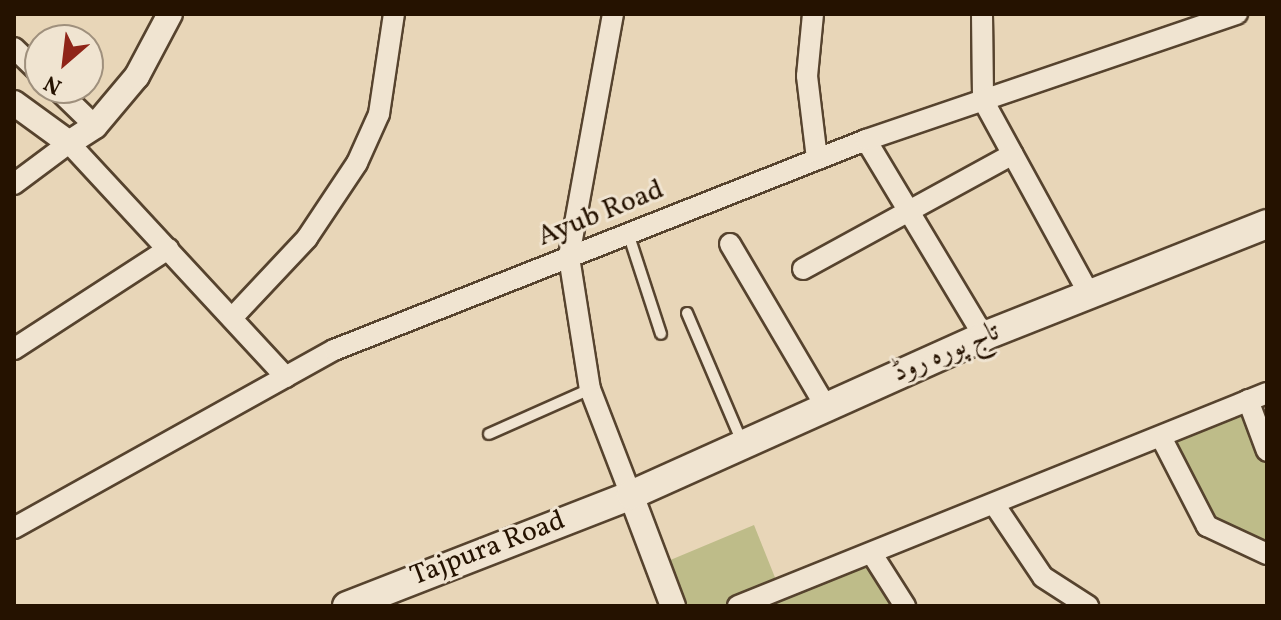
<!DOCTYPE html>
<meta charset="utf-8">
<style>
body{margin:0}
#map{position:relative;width:1281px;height:620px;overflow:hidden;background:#e8d6b8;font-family:Vollkorn,Amiri,serif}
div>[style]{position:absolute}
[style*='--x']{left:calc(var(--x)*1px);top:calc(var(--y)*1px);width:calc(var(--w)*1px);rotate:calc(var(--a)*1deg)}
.green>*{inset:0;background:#bebc89}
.roads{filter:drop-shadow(2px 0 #56432e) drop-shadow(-2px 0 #56432e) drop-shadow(0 2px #56432e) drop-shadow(0 -2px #56432e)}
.service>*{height:10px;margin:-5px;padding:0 5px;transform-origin:5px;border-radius:5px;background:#f0e4d1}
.minor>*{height:20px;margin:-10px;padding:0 10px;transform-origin:10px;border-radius:10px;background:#f0e4d1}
.tertiary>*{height:24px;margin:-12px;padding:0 12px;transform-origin:12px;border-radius:12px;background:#f0e4d1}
.secondary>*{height:28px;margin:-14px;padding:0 14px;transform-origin:14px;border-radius:14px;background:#f0e4d1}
span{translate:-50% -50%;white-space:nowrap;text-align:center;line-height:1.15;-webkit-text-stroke:6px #f0e4d1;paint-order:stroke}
.street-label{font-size:28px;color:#251200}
.frame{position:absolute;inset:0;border:16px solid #251200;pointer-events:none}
.north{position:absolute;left:24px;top:24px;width:80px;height:80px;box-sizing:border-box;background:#f0e4d1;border:2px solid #9f907d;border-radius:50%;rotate:208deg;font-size:22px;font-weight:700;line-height:32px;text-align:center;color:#251200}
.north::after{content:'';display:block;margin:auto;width:28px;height:36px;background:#8f2418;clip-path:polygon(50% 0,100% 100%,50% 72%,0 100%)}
</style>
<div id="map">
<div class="green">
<div style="clip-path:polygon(1248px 400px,1267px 451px,1267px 554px,1217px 533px,1161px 437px)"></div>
<div style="clip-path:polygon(754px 525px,780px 590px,872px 554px,905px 606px,769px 606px,765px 596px,738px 606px,686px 606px,668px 561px)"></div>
</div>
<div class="roads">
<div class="service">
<div style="--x:628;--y:233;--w:106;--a:71.9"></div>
<div style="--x:687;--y:313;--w:140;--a:66.9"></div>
<div style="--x:489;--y:434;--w:111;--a:-24"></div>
</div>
<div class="minor">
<div style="--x:613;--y:14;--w:247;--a:100.3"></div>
<div style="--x:569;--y:257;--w:134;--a:81"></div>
<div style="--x:590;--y:389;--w:114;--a:68.9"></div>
<div style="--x:813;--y:14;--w:62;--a:95.5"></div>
<div style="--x:807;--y:76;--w:84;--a:83.1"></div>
<div style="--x:982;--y:14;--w:86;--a:89.3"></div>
<div style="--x:983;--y:100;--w:221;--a:61.3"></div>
<div style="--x:14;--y:48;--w:36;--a:44"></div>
<div style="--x:56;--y:88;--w:54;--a:44.3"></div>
<div style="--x:866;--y:140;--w:229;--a:59"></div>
<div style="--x:14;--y:184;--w:69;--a:-36.7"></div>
<div style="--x:69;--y:143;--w:319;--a:47.2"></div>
<div style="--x:730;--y:244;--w:187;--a:59.5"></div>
<div style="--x:803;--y:269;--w:239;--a:-28.7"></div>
<div style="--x:232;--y:318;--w:110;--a:-46.8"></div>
<div style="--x:307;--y:238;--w:90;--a:-56.3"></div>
<div style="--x:357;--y:163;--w:54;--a:-65.8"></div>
<div style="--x:379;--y:114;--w:101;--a:-81.5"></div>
<div style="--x:14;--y:349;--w:184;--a:-33"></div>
<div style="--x:1248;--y:400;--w:54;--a:69.6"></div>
<div style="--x:1161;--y:437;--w:100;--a:62.7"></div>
<div style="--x:1207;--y:526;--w:66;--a:25"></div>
<div style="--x:996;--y:507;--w:84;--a:56.1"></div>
<div style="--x:1043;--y:577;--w:54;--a:32.8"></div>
<div style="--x:14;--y:528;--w:366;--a:-29.1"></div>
<div style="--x:334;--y:350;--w:572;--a:-21.54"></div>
<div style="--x:866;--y:140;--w:392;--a:-18.8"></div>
<div style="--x:872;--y:554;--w:62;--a:57.6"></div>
<div style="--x:738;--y:606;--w:570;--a:-21.93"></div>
</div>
<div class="tertiary">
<div style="--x:14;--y:103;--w:68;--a:36"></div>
<div style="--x:69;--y:143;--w:31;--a:-33"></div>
<div style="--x:95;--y:126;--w:65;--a:-50"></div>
<div style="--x:137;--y:76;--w:70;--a:-62"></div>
<div style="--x:631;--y:495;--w:119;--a:69.3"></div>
</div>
<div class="secondary">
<div style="--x:347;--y:606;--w:305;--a:-21.3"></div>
<div style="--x:631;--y:495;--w:387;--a:-24.2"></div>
<div style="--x:984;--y:336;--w:304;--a:-21.6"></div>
</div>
</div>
<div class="street-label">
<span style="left:601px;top:214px;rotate:-22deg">Ayub Road</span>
<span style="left:946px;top:353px;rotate:-23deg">تاج پورہ روڈ</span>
<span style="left:488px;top:549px;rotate:-21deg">Tajpura Road</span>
</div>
<div class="frame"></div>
<div class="north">N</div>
</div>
